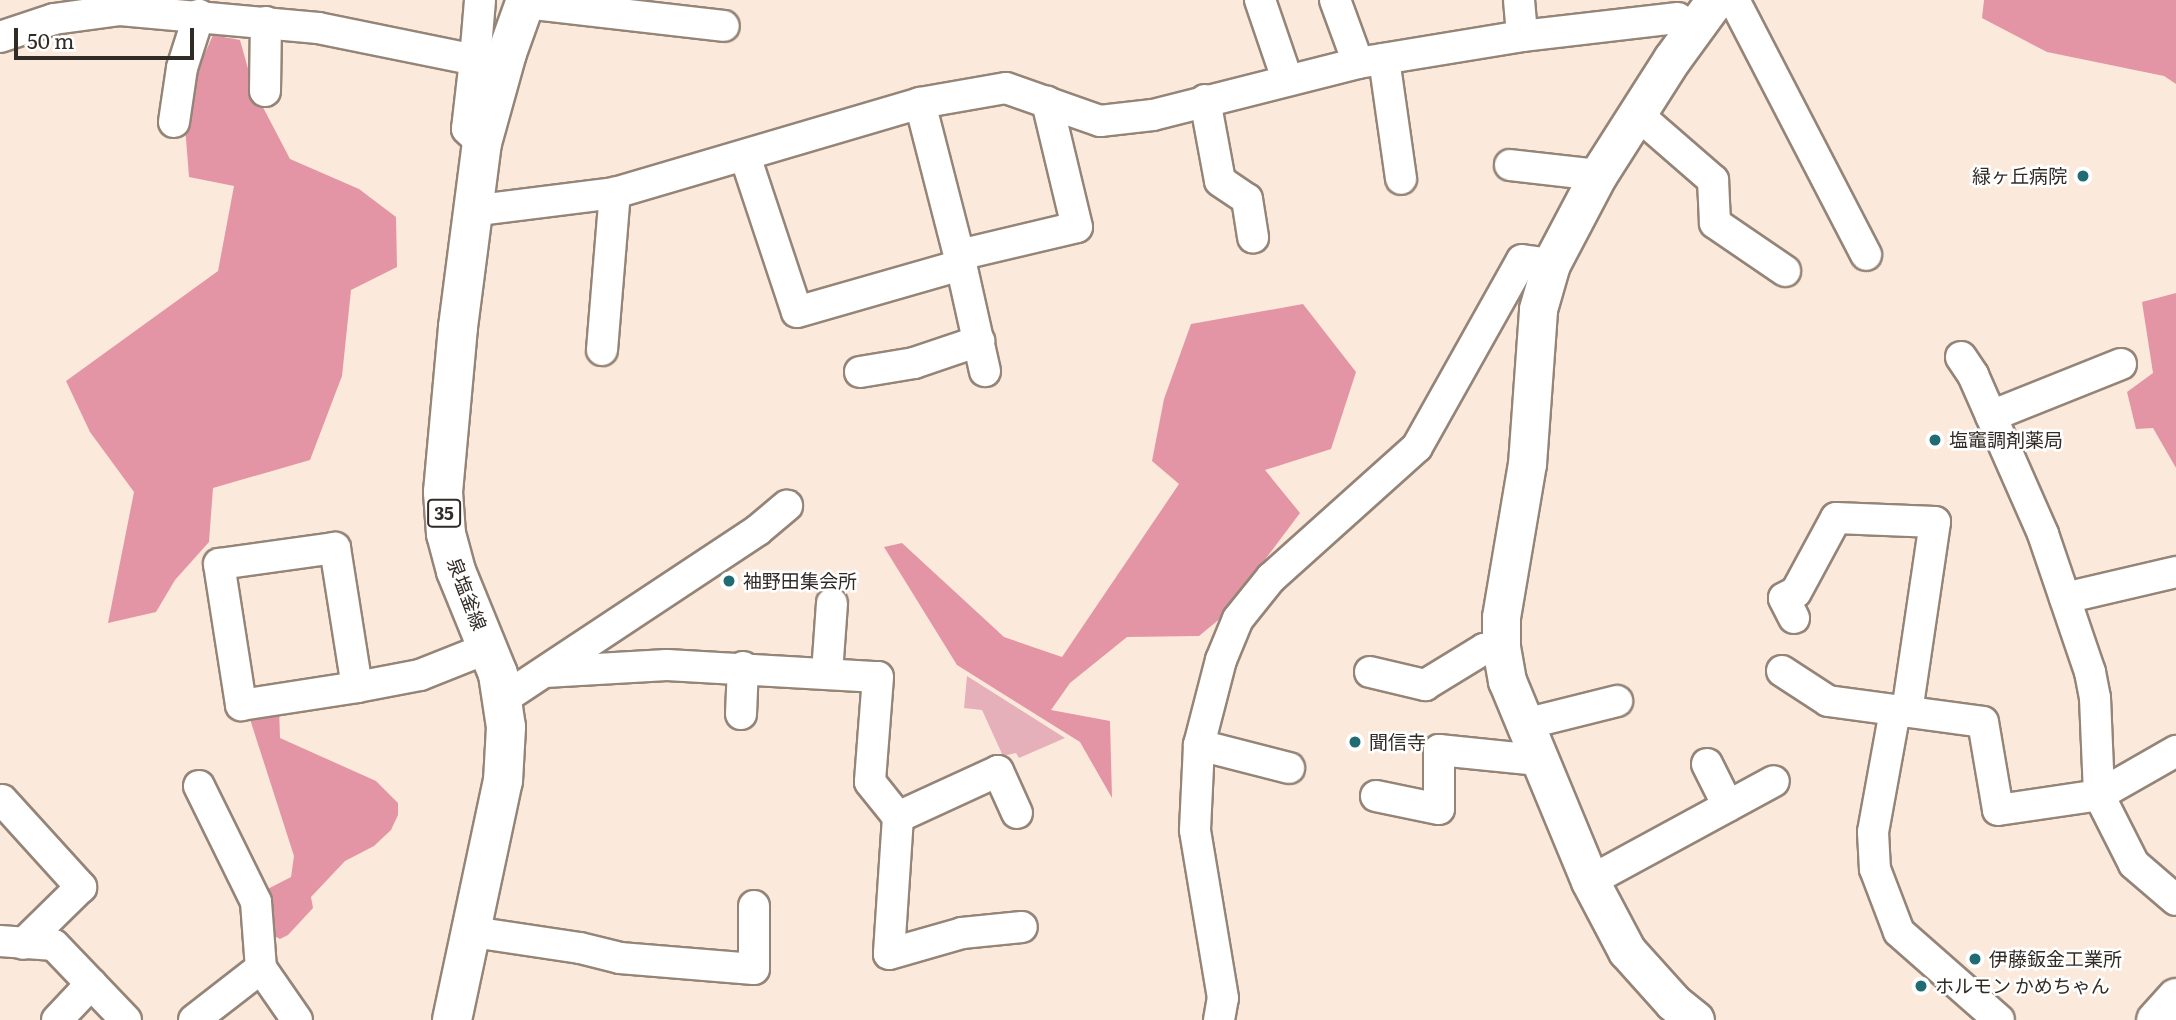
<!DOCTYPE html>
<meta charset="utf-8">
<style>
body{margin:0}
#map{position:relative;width:2176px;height:1020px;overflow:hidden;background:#fbeadb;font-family:Literata,"Noto Sans JP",serif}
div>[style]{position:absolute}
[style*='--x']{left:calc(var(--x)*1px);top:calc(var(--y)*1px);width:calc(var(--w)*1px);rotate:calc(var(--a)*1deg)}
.green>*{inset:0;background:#e5b0ba}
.forest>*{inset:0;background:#e495a5}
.roads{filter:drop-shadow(2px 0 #948578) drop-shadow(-2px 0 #948578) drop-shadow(0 2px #948578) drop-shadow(0 -2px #948578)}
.minor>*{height:30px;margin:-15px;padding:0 15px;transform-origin:15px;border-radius:15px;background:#fff}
.tertiary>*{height:37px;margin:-18.5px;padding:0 18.5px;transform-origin:18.5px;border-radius:18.5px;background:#fff}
.primary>*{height:38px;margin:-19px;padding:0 19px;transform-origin:19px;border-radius:19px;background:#fff}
.dots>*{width:19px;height:19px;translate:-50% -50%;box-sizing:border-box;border:4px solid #fff;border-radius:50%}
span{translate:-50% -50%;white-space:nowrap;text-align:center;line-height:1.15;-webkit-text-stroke:5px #fff;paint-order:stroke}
.shield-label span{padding:2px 5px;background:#fff;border:2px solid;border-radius:5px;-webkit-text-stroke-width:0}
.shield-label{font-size:18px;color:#312b26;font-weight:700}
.poi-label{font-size:19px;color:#312b26}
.right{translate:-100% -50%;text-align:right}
.left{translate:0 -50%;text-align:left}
.street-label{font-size:19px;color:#312b26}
.scale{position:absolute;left:14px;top:28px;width:180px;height:32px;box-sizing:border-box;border:4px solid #312b26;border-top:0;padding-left:9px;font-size:21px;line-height:24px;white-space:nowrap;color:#312b26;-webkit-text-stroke:5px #fff;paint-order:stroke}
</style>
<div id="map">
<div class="green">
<div style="clip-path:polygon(967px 676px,1065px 738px,1019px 758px,1016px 753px,1003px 756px,982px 710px,964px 708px)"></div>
</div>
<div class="forest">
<div style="clip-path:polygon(1984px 0,2176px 0,2176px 84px,2164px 76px,2047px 52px,1982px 18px)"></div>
<div style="clip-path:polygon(213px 35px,240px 40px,254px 90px,290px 159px,359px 189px,396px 217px,397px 267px,351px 290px,342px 376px,310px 460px,213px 488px,209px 542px,175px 580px,156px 612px,108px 623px,134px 492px,90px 432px,66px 381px,218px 271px,234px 186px,189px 177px,185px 126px,194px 78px)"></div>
<div style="clip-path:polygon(2176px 293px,2176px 468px,2153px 428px,2136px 429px,2127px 392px,2153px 373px,2142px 302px)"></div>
<div style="clip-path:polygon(1303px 304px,1356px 372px,1331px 449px,1265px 470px,1300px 513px,1222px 617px,1199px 636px,1127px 637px,1070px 683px,1051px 710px,1110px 721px,1112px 798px,1080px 742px,957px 665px,884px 547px,902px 543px,1004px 637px,1062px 657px,1179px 484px,1152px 461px,1164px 399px,1191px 324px)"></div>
<div style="clip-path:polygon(279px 707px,280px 738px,376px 781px,398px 803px,398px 815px,391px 830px,374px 846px,345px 861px,311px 897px,313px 908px,288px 935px,280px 939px,269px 933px,260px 893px,291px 877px,294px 856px,248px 713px)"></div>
</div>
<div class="roads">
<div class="minor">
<div style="--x:1260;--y:0;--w:83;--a:71.1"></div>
<div style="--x:1335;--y:0;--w:67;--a:69.9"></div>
<div style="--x:1519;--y:0;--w:36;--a:85"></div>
<div style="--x:1734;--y:0;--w:287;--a:62.6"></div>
<div style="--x:525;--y:3;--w:200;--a:6.6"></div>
<div style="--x:0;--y:37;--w:57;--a:-18.4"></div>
<div style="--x:54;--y:19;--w:67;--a:-7.8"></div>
<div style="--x:120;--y:10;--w:199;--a:5.2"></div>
<div style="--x:318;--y:28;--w:160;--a:11.5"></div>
<div style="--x:475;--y:60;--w:69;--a:96.6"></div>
<div style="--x:467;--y:129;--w:21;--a:43"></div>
<div style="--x:1384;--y:59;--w:121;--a:81.9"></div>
<div style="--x:475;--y:60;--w:60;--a:-85.2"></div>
<div style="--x:265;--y:91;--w:69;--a:-89.2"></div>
<div style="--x:1205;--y:100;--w:82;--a:79.5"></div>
<div style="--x:1220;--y:181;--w:32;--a:34"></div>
<div style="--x:1247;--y:199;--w:39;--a:81"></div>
<div style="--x:920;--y:103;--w:157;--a:75.6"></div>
<div style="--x:959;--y:255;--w:121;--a:-13.3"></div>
<div style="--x:1077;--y:227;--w:129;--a:-103.5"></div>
<div style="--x:1637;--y:114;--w:101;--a:41"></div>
<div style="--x:1713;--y:180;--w:43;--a:87.3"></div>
<div style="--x:1715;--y:223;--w:85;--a:34.4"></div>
<div style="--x:174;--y:122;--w:55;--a:-81.6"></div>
<div style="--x:182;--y:68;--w:56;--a:-72.2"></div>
<div style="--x:745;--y:156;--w:164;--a:71.6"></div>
<div style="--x:797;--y:312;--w:171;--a:-16"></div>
<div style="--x:1510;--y:165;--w:89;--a:6.5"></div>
<div style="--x:471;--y:211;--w:145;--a:-7.1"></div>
<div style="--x:615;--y:193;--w:318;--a:-16.4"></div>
<div style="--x:920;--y:103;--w:87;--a:-9.9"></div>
<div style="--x:1006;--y:88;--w:100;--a:19.3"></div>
<div style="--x:1100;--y:121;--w:53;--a:-6.5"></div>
<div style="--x:1153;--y:115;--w:211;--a:-14.2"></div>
<div style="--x:1358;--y:63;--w:166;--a:-9.3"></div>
<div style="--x:1522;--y:36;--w:157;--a:-6.6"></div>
<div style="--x:959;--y:255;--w:119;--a:77.4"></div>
<div style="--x:602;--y:350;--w:158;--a:-85.3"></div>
<div style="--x:1961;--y:357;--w:22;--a:56"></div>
<div style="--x:1973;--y:375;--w:174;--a:66.2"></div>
<div style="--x:2043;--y:534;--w:146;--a:71.2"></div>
<div style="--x:2090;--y:672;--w:26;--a:79"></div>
<div style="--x:2095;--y:698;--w:97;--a:87.6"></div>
<div style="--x:2099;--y:795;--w:77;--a:63.1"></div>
<div style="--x:2134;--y:864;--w:55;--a:40.6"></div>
<div style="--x:860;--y:372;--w:55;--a:-9.5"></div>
<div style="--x:914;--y:363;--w:69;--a:-18.7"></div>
<div style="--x:1991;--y:416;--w:140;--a:-21.8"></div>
<div style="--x:2065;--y:598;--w:114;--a:-13.2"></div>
<div style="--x:1794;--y:618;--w:22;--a:-117"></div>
<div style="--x:1784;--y:598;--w:13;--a:-27"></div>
<div style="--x:1796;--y:592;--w:84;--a:-61.6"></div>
<div style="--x:1836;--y:518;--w:99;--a:2.3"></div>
<div style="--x:1935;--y:522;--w:192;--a:98.4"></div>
<div style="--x:1782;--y:671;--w:55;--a:33.1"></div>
<div style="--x:1828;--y:701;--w:156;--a:7.7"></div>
<div style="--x:1983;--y:722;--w:89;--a:80.3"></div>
<div style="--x:1998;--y:810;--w:102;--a:-8.4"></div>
<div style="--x:2099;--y:795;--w:89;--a:-29.7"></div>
<div style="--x:545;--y:672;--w:122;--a:-3.3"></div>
<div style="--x:667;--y:665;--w:211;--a:3.3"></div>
<div style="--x:878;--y:677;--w:105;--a:94.4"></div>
<div style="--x:870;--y:782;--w:45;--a:51.3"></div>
<div style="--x:898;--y:817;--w:110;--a:-24.7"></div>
<div style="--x:998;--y:771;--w:46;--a:65.7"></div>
<div style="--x:1370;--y:672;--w:57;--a:13.3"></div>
<div style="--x:1425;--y:685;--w:69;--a:-31.4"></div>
<div style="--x:1484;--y:649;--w:17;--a:-7"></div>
<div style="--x:827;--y:673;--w:70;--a:-85.9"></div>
<div style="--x:357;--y:687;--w:141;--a:-99"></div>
<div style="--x:335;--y:548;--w:117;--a:172.1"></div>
<div style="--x:219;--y:564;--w:143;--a:81.1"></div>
<div style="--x:241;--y:705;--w:117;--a:-8.8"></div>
<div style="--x:357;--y:687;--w:64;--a:-10.8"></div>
<div style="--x:420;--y:675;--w:73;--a:-21.7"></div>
<div style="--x:503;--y:699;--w:306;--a:-33.5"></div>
<div style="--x:758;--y:530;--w:38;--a:-40"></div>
<div style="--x:1895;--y:711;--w:123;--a:100.3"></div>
<div style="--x:1873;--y:832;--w:37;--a:87"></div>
<div style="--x:1875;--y:869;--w:67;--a:69.1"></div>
<div style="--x:1899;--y:932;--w:133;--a:41.3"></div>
<div style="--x:741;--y:714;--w:47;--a:-87.6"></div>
<div style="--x:1525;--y:724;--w:95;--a:-14"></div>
<div style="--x:1199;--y:745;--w:93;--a:14.3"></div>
<div style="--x:1707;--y:764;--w:47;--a:63.4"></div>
<div style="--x:199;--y:786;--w:129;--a:63.8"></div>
<div style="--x:256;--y:902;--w:66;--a:85.7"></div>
<div style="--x:261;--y:968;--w:63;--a:55.3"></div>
<div style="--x:1376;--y:796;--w:64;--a:11.7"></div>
<div style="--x:1439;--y:809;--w:59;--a:-90"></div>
<div style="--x:1439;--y:750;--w:100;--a:5.8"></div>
<div style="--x:2;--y:800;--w:118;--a:47.8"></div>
<div style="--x:81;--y:887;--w:81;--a:135.5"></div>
<div style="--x:898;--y:817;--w:137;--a:93.8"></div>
<div style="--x:889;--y:954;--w:76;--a:-16"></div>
<div style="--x:962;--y:933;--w:60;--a:-5.7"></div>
<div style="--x:1590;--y:881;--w:209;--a:-28.5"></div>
<div style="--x:473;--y:932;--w:108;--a:8.5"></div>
<div style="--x:580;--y:948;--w:41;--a:14"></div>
<div style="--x:620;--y:958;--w:134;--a:4.7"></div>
<div style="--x:754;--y:969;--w:63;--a:-90"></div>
<div style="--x:0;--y:941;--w:54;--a:4.2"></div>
<div style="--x:54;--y:945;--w:104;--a:46.2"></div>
<div style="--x:57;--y:1020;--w:50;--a:-46.6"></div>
<div style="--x:194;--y:1020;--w:85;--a:-37.8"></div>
<div style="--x:1219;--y:1020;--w:22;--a:-80"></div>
<div style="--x:1223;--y:998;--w:170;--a:-99.5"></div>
<div style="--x:1195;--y:830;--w:85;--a:-87.3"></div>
<div style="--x:1199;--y:745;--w:88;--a:-75.5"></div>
<div style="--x:1221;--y:660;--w:44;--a:-67.5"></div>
<div style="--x:1238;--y:619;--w:53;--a:-51.2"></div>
<div style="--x:1271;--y:578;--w:196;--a:-41.9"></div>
<div style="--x:1417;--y:447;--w:214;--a:-60.7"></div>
<div style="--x:1522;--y:260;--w:29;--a:8"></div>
</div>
<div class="tertiary">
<div style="--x:1695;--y:1020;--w:28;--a:-141"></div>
<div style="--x:1673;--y:1002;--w:69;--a:-132"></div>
<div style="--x:1627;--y:951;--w:79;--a:-117.9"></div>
<div style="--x:1590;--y:881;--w:217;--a:-112.5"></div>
<div style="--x:1507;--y:681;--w:35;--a:-100"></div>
<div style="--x:1501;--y:647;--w:30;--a:-90"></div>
<div style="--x:1501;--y:617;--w:155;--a:-80.4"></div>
<div style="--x:1527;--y:464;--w:155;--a:-85.9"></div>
<div style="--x:1538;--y:309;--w:47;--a:-73.9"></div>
<div style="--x:1551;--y:264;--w:101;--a:-62.2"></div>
<div style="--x:1598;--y:175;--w:138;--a:-57.5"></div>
<div style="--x:1672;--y:59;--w:73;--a:-53.9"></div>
<div style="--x:2155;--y:1020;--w:31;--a:-48"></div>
</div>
<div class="primary">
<div style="--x:452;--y:1020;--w:244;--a:-78"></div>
<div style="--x:503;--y:781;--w:54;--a:-86.8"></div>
<div style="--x:506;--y:727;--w:54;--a:-98.6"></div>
<div style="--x:498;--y:674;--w:111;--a:-112.2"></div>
<div style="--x:456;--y:571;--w:38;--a:-105"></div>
<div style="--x:446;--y:534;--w:42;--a:-94.1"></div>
<div style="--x:443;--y:492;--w:166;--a:-84.8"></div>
<div style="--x:458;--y:327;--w:186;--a:-82.6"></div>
<div style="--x:482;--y:143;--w:93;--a:-74.5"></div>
<div style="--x:507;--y:53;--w:56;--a:-70.3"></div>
</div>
</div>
<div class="dots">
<div style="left:2083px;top:176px;background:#206b74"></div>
<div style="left:1935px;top:440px;background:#206b74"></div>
<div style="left:729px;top:581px;background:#206b74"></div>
<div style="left:1355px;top:742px;background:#206b74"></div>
<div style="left:1975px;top:959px;background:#206b74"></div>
<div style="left:1921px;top:986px;background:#206b74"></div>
</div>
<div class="shield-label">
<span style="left:444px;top:513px">35</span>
</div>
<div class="poi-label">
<span class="right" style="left:2067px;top:176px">緑ヶ丘病院</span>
<span class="left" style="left:1949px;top:440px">塩竈調剤薬局</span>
<span class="left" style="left:743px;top:581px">袖野田集会所</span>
<span class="left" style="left:1369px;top:742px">聞信寺</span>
<span class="left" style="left:1989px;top:959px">伊藤鈑金工業所</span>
<span class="left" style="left:1935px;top:986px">ホルモン かめちゃん</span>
</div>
<div class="street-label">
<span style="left:467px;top:594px;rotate:69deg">泉塩釜線</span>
</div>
<div class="scale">50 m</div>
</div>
